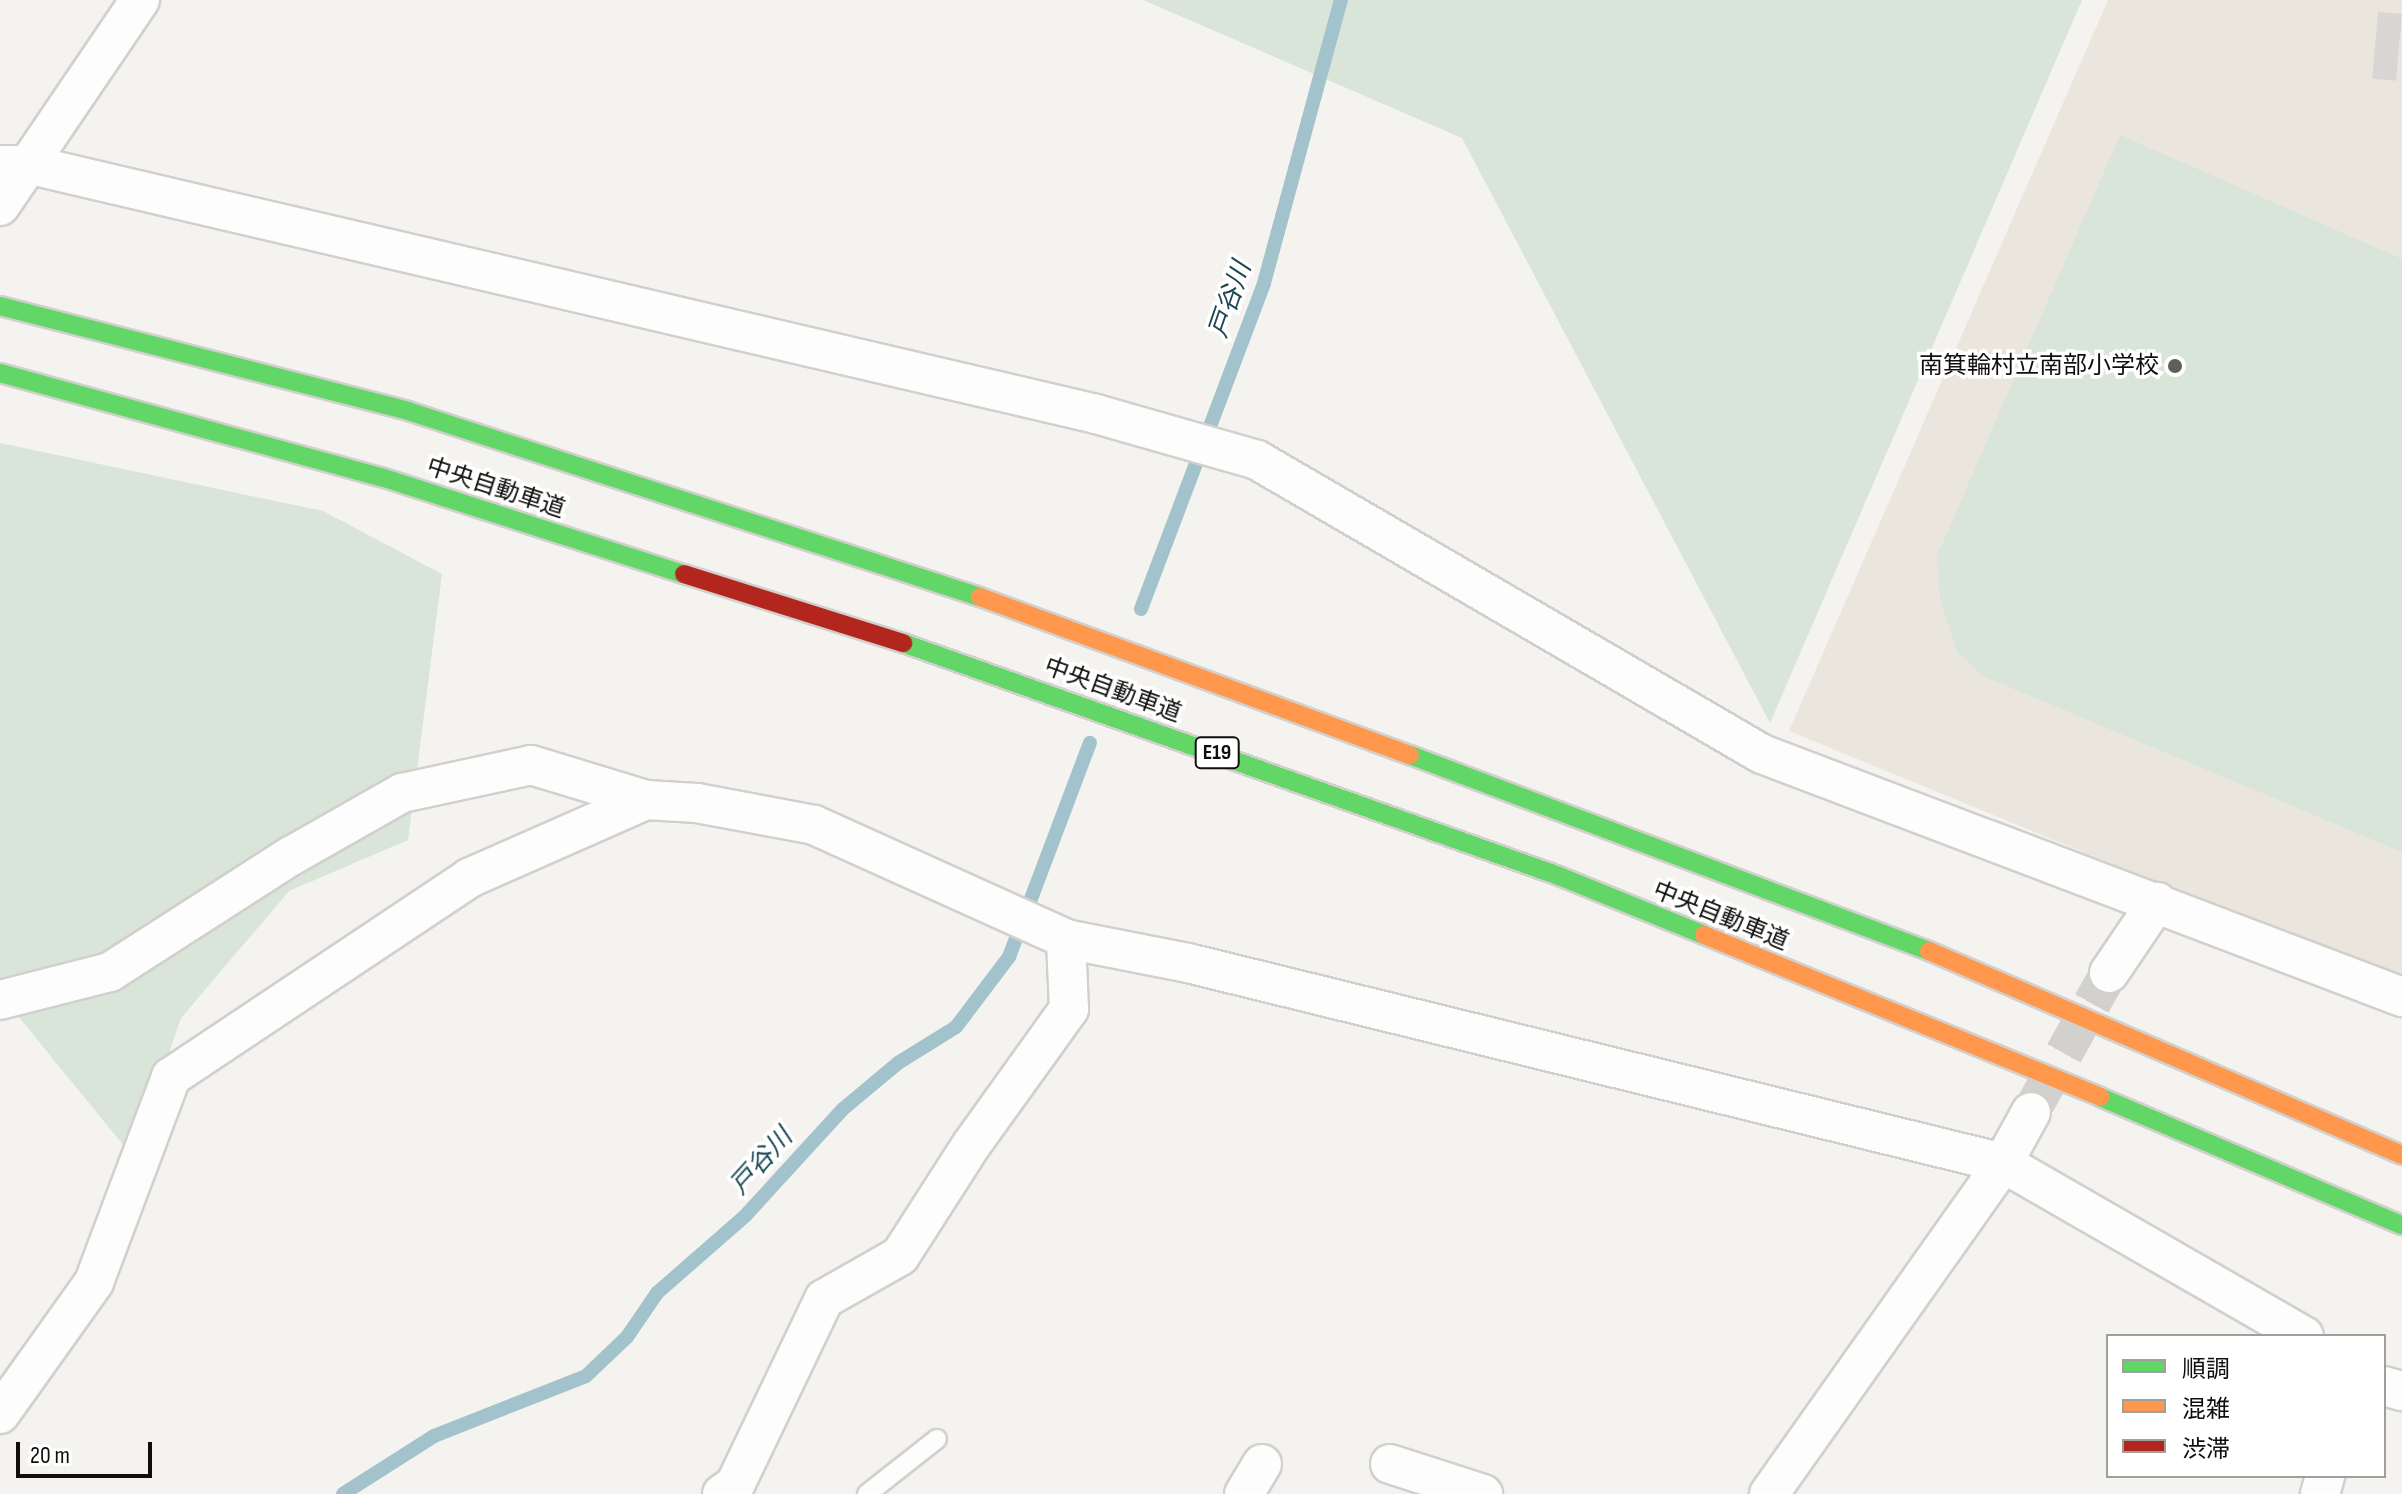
<!DOCTYPE html>
<meta charset="utf-8">
<style>
body{margin:0}
#map{position:relative;width:2402px;height:1494px;overflow:hidden;background:#f5f3ef;font-family:"Sofia Sans Condensed","Noto Sans JP",sans-serif}
div>[style]{position:absolute}
[style*='--x']{left:calc(var(--x)*1px);top:calc(var(--y)*1px);width:calc(var(--w)*1px);rotate:calc(var(--a)*1deg)}
.built>*{inset:0;background:#eae6dd}
.green>*{inset:0;background:#d8e5d8}
.stream>*{height:14px;margin:-7px;padding:0 7px;transform-origin:7px;border-radius:7px;background:#a2c3cc}
.building>*{inset:0;background:#d8d6d5;transform-origin:0 0}
.street-tunnel>*{height:38px;margin-top:-19px;transform-origin:0;background:repeating-linear-gradient(90deg,#d2d1cd 0 38px,transparent 0 57px)}
.roads{filter:drop-shadow(2px 0 #d2d0cd) drop-shadow(-2px 0 #d2d0cd) drop-shadow(0 2px #d2d0cd) drop-shadow(0 -2px #d2d0cd)}
.lane>*{height:18px;margin:-9px;padding:0 9px;transform-origin:9px;border-radius:9px;background:#fefdfd}
.street>*{height:38px;margin:-19px;padding:0 19px;transform-origin:19px;border-radius:19px;background:#fefdfd}
.fast>*{height:18px;margin:-9px;padding:0 9px;transform-origin:9px;border-radius:9px;background:#63d668}
.slow>*{height:18px;margin:-9px;padding:0 9px;transform-origin:9px;border-radius:9px;background:#ff974d}
.jam>*{height:18px;margin:-9px;padding:0 9px;transform-origin:9px;border-radius:9px;background:#b3261e}
.dots>*{width:22px;height:22px;translate:-50% -50%;box-sizing:border-box;border:4px solid #fff;border-radius:50%}
span{translate:-50% -50%;white-space:nowrap;text-align:center;line-height:1.15;-webkit-text-stroke:7px #fff;paint-order:stroke}
.shield-label span{padding:2px 6px;background:#fff;border:2px solid;border-radius:6px;-webkit-text-stroke-width:0}
.shield-label{font-size:22px;color:#0f0e0c;font-weight:700}
.poi-label{font-size:24px;color:#0f0e0c}
.right{translate:-100% -50%;text-align:right}
.street-label{font-size:24px;color:#0f0e0c}
.water-label{font-size:26px;color:#1a4651;font-style:italic}
.legend{position:absolute;left:2106px;top:1334px;width:280px;height:144px;box-sizing:border-box;background:#fff;border:2px solid #9f9f9e;margin:0;padding:10px 14px;list-style:none;font-size:24px;color:#0f0e0c}
.legend li{display:flex;align-items:center;gap:16px;height:40px}
.legend b{width:40px;border:2px solid #9f9f9e}
.scale{position:absolute;left:16px;top:1442px;width:136px;height:36px;box-sizing:border-box;border:4px solid #0f0e0c;border-top:0;padding-left:10px;font-size:24px;line-height:28px;white-space:nowrap;color:#0f0e0c;-webkit-text-stroke:6px #fff;paint-order:stroke}
</style>
<div id="map">
<div class="built">
<div style="clip-path:polygon(2108px 0,2402px 0,2402px 983px,1789px 731px)"></div>
</div>
<div class="green">
<div style="clip-path:polygon(1143px 0,2082px 0,1770px 723px,1462px 138px)"></div>
<div style="clip-path:polygon(2120px 135px,2402px 259px,2402px 852px,1983px 676px,1957px 652px,1940px 598px,1937px 556px)"></div>
<div style="clip-path:polygon(0 443px,323px 511px,442px 574px,408px 840px,289px 891px,181px 1018px,133px 1157px,0 994px)"></div>
</div>
<div class="stream">
<div style="--x:1141;--y:609;--w:348;--a:-69.3"></div>
<div style="--x:1264;--y:283;--w:293;--a:-74.8"></div>
<div style="--x:343;--y:1494;--w:108;--a:-32.5"></div>
<div style="--x:434;--y:1436;--w:163;--a:-21.5"></div>
<div style="--x:586;--y:1376;--w:57;--a:-43.6"></div>
<div style="--x:627;--y:1337;--w:53;--a:-55.7"></div>
<div style="--x:657;--y:1293;--w:117;--a:-41.2"></div>
<div style="--x:745;--y:1216;--w:145;--a:-47.5"></div>
<div style="--x:843;--y:1109;--w:72;--a:-39.9"></div>
<div style="--x:898;--y:1063;--w:68;--a:-31.8"></div>
<div style="--x:956;--y:1027;--w:88;--a:-52.9"></div>
<div style="--x:1009;--y:957;--w:229;--a:-69.3"></div>
</div>
<div class="building">
<div style="left:2378px;top:12px;width:24px;height:67px;rotate:5deg"></div>
</div>
<div class="street-tunnel">
<div style="--x:2036;--y:1103;--w:149;--a:-60.7"></div>
</div>
<div class="roads">
<div class="lane">
<div style="--x:867;--y:1494;--w:89;--a:-38.2"></div>
</div>
<div class="street">
<div style="--x:0;--y:165;--w:31;--a:0"></div>
<div style="--x:31;--y:165;--w:1094;--a:13.16"></div>
<div style="--x:1096;--y:414;--w:167;--a:15.9"></div>
<div style="--x:1257;--y:460;--w:584;--a:30.21"></div>
<div style="--x:1762;--y:754;--w:685;--a:20.79"></div>
<div style="--x:0;--y:206;--w:249;--a:-55.8"></div>
<div style="--x:2109;--y:973;--w:86;--a:-55.9"></div>
<div style="--x:0;--y:1000;--w:114;--a:-14.3"></div>
<div style="--x:110;--y:972;--w:215;--a:-32.7"></div>
<div style="--x:291;--y:856;--w:128;--a:-29.6"></div>
<div style="--x:402;--y:793;--w:132;--a:-12.2"></div>
<div style="--x:531;--y:765;--w:120;--a:16.9"></div>
<div style="--x:2384;--y:1386;--w:19;--a:16"></div>
<div style="--x:0;--y:1414;--w:162;--a:-54.5"></div>
<div style="--x:94;--y:1282;--w:219;--a:-69.4"></div>
<div style="--x:171;--y:1077;--w:358;--a:-33.7"></div>
<div style="--x:469;--y:878;--w:193;--a:-23.8"></div>
<div style="--x:646;--y:800;--w:51;--a:3.4"></div>
<div style="--x:697;--y:803;--w:119;--a:10.6"></div>
<div style="--x:814;--y:825;--w:277;--a:24.3"></div>
<div style="--x:1066;--y:939;--w:124;--a:11.1"></div>
<div style="--x:1188;--y:963;--w:839;--a:13.79"></div>
<div style="--x:2003;--y:1163;--w:347;--a:29.9"></div>
<div style="--x:1390;--y:1464;--w:98;--a:17.9"></div>
<div style="--x:722;--y:1494;--w:16;--a:-35"></div>
<div style="--x:735;--y:1485;--w:206;--a:-64.4"></div>
<div style="--x:824;--y:1299;--w:87;--a:-29.5"></div>
<div style="--x:900;--y:1256;--w:133;--a:-57.3"></div>
<div style="--x:972;--y:1144;--w:166;--a:-54.3"></div>
<div style="--x:1069;--y:1009;--w:70;--a:-92.5"></div>
<div style="--x:1244;--y:1494;--w:35;--a:-59"></div>
<div style="--x:1769;--y:1494;--w:405;--a:-54.7"></div>
<div style="--x:2003;--y:1163;--w:58;--a:-61.2"></div>
<div style="--x:2320;--y:1494;--w:19;--a:-74"></div>
</div>
<div class="fast">
<div style="--x:0;--y:306;--w:421;--a:14.4"></div>
<div style="--x:408;--y:411;--w:601;--a:18.01"></div>
<div style="--x:0;--y:373;--w:395;--a:15.3"></div>
<div style="--x:381;--y:477;--w:318;--a:17.8"></div>
<div style="--x:903;--y:643;--w:696;--a:19.55"></div>
<div style="--x:1559;--y:876;--w:157;--a:22.1"></div>
<div style="--x:1410;--y:755;--w:555;--a:20.69"></div>
<div style="--x:2100;--y:1097;--w:328;--a:23"></div>
</div>
<div class="slow">
<div style="--x:980;--y:597;--w:458;--a:20.2"></div>
<div style="--x:1704;--y:935;--w:428;--a:22.2"></div>
<div style="--x:1929;--y:951;--w:515;--a:23.33"></div>
</div>
<div class="jam">
<div style="--x:684;--y:574;--w:230;--a:17.5"></div>
</div>
</div>
<div class="dots">
<div style="left:2175px;top:366px;background:#605e5b"></div>
</div>
<div class="shield-label">
<span style="left:1217px;top:753px">E19</span>
</div>
<div class="poi-label">
<span class="right" style="left:2159px;top:366px">南箕輪村立南部小学校</span>
</div>
<div class="street-label">
<span style="left:496px;top:488px;rotate:18deg">中央自動車道</span>
<span style="left:1113px;top:690px;rotate:20deg">中央自動車道</span>
<span style="left:1721px;top:916px;rotate:22deg">中央自動車道</span>
</div>
<div class="water-label">
<span style="left:1231px;top:300px;rotate:-71deg">戸谷川</span>
<span style="left:762px;top:1162px;rotate:-48deg">戸谷川</span>
</div>
<ul class="legend">
<li><b style="height:10px;background:#63d668"></b>順調</li>
<li><b style="height:10px;background:#ff974d"></b>混雑</li>
<li><b style="height:10px;background:#b3261e"></b>渋滞</li>
</ul>
<div class="scale">20 m</div>
</div>
